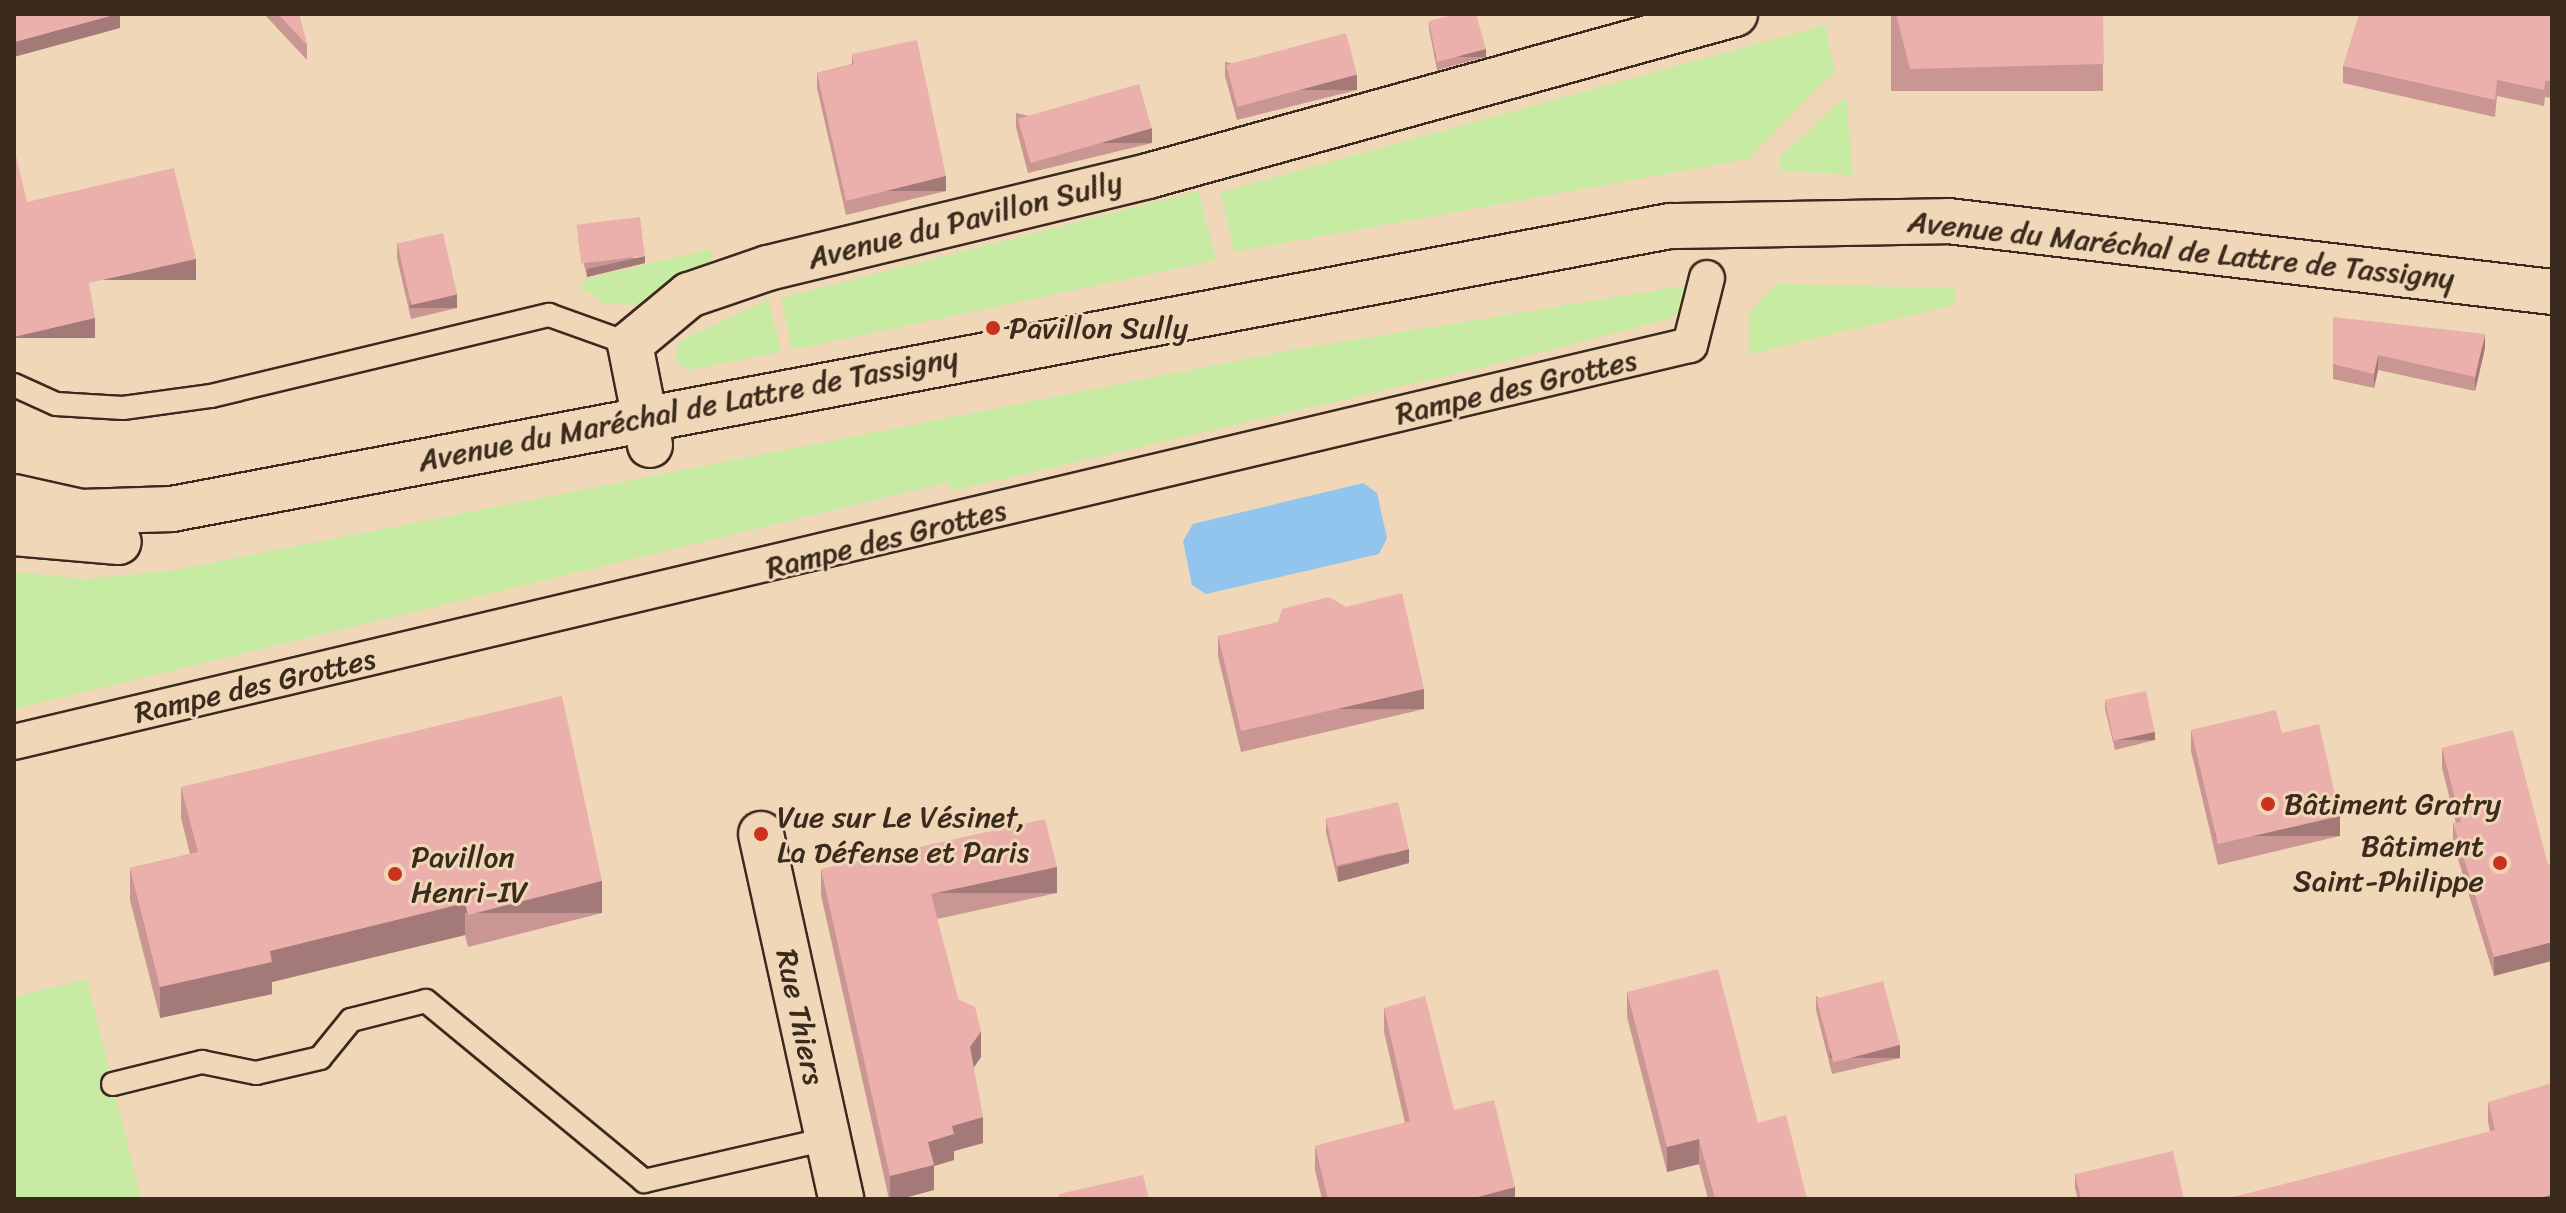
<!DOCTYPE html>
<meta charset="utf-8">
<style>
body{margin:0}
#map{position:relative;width:2566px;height:1213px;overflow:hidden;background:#efd7b7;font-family:Sriracha,sans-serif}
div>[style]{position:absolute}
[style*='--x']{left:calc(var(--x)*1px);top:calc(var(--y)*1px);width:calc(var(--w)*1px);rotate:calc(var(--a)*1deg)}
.green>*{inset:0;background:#c8eba4}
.water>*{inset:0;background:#91c5ee}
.roads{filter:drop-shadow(2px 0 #3b2a1e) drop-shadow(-2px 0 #3b2a1e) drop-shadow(0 2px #3b2a1e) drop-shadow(0 -2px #3b2a1e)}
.service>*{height:22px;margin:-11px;padding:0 11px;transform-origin:11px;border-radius:11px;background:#efd7b7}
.pedestrian>*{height:34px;margin:-17px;padding:0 17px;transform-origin:17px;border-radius:17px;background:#efd7b7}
.minor>*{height:44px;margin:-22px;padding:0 22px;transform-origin:22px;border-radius:22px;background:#efd7b7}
.secondary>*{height:44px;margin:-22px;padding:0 22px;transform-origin:22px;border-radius:22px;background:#efd7b7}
.wall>*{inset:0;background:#ca9694;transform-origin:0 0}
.shaded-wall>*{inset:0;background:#a47a78;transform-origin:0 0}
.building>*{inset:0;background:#ebafac;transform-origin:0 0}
.dots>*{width:22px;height:22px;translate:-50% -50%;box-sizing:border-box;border:4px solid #efd7b7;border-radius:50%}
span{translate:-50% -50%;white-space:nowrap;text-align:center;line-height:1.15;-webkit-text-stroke:6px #efd7b7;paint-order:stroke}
.street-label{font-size:30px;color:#3b2a1e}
.poi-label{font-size:30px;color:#3b2a1e}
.left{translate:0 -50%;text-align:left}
.right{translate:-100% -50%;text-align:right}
.frame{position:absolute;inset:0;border:16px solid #3b2a1e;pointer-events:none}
</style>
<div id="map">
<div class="green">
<div style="clip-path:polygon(1825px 25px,1835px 71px,1748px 159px,1234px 252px,1221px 192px)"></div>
<div style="clip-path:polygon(1846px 96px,1853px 175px,1779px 171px,1779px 158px)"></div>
<div style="clip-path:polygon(1198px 191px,1216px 260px,792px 350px,781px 298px)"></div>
<div style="clip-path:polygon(712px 249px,712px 263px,642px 305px,605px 304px,582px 288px,584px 279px)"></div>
<div style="clip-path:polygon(1776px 284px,1955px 288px,1954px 305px,1750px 354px,1750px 312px)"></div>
<div style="clip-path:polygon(1683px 286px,1692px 302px,1669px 319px,1484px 367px,951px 491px,949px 482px,14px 709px,14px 572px,85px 579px,175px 570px,1292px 350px)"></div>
<div style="clip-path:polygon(768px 300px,781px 352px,690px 370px,675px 361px,679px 341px)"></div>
<div style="clip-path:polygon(87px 979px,141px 1199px,14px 1199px,14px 997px)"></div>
</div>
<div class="water">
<div style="clip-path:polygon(1363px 483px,1377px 493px,1387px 538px,1379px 554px,1206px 594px,1192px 585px,1183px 541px,1193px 524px)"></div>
</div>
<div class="roads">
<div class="service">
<div style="--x:14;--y:385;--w:46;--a:24.3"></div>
<div style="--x:56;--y:404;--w:67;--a:3.4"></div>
<div style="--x:123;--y:408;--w:89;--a:-7.8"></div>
<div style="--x:211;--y:396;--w:348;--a:-13.5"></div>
<div style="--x:549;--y:315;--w:86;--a:19.7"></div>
<div style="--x:113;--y:1084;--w:92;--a:-13.9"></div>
<div style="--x:202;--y:1062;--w:55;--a:11.5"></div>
<div style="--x:256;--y:1073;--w:66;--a:-13.2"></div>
<div style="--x:320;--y:1058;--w:49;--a:-50.8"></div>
<div style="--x:351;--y:1020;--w:77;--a:-14.2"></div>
<div style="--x:426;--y:1001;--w:283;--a:39.5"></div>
<div style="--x:644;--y:1181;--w:188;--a:-12.9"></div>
</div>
<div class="pedestrian">
<div style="--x:14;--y:742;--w:1722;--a:-13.33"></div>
<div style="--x:1690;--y:345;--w:69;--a:-75.8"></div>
</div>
<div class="minor">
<div style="--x:650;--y:445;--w:103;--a:-101.2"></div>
<div style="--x:630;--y:344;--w:77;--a:-39.7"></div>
<div style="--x:689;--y:295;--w:83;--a:-18.9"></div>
<div style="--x:768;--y:268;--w:391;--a:-13.6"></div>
<div style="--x:1148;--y:176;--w:609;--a:-15.43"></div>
<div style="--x:761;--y:834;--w:374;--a:77.6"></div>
</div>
<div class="secondary">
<div style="--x:14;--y:497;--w:69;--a:12.6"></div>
<div style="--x:81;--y:512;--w:91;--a:-1.9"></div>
<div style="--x:172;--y:509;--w:1524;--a:-10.7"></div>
<div style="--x:1670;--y:226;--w:278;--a:-1"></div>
<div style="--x:1948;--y:221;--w:608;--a:6.7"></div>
<div style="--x:14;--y:533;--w:105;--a:4.9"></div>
</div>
</div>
<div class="wall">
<div style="clip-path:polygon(264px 14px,299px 14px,307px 45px,307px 60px)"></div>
<div style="left:1891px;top:14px;width:212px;height:77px"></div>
<div style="clip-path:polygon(2552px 14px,2552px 98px,2545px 97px,2544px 106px,2497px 96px,2495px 117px,2343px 83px,2343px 66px)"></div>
<div style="clip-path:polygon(1429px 21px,1486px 57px,1437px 70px,1429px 29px)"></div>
<div style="clip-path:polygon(852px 54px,946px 191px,846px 215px,817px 88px,817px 73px,852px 64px)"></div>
<div style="clip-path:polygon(1225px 62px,1357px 90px,1237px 120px,1225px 76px)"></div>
<div style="clip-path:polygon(1016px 113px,1152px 143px,1028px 173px,1016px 127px)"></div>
<div style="clip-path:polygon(578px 231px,645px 263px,587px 277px,578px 239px)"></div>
<div style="clip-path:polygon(397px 243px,457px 308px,411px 319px,397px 258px)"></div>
<div style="clip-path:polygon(2333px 317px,2485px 348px,2475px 391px,2378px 370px,2374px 388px,2333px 379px)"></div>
<div style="clip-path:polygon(1218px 636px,1424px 709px,1241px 752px,1218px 656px)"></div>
<div style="clip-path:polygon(2105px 701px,2155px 740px,2115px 750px,2105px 709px)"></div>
<div style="clip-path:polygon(2191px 730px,2282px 733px,2340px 836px,2218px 865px,2191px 751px)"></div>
<div style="clip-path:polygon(2442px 748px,2548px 865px,2494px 976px,2453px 843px,2453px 823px,2456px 823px,2442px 768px)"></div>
<div style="clip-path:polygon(181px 787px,602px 913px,468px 947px,465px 935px,272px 982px,272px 994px,160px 1018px,130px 900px,130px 868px,190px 854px,181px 818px)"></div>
<div style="clip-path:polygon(1326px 818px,1409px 863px,1338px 882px,1326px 832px)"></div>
<div style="clip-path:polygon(821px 869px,1057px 893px,937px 919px,958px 999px,981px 1057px,973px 1068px,983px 1143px,954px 1151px,954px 1160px,934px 1166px,934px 1190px,900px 1199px,889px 1199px,821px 895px)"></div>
<div style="clip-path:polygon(1627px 992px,1758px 1123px,1807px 1199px,1708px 1199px,1699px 1164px,1667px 1172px,1627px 1017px)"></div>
<div style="clip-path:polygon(1816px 996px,1900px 1058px,1832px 1074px,1816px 1010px)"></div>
<div style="clip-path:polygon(1384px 1008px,1454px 1110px,1515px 1199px,1322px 1199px,1315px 1170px,1315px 1146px,1405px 1123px,1384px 1032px)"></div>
<div style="clip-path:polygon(2488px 1102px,2552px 1199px,2490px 1131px,2488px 1122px)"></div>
<div style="clip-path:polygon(2075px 1174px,2184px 1199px,2078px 1199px,2075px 1188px)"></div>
</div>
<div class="shaded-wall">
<div style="clip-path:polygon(117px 14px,120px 14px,120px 28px,14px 57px,14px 42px)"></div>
<div style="left:1486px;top:49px;width:8px;height:51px;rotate:90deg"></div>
<div style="left:1357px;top:75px;width:15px;height:124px;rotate:90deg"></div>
<div style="left:1152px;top:128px;width:15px;height:128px;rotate:90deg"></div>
<div style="left:946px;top:176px;width:15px;height:103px;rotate:90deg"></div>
<div style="clip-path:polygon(645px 256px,645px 263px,587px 277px,587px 269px)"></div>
<div style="left:196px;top:259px;width:21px;height:110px;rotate:90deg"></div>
<div style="left:457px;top:294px;width:14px;height:47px;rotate:90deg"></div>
<div style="left:95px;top:318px;width:20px;height:83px;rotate:90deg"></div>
<div style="clip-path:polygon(2485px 334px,2485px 348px,2475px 391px,2475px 377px)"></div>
<div style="clip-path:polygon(2378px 355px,2378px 370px,2374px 388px,2374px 374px)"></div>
<div style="left:1424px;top:689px;width:20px;height:188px;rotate:90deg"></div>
<div style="left:2155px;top:732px;width:8px;height:41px;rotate:90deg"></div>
<div style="left:2340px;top:816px;width:20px;height:125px;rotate:90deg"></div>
<div style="clip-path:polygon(1409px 849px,1409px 863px,1338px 882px,1338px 867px)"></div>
<div style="left:1057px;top:867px;width:26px;height:129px;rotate:90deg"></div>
<div style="left:602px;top:881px;width:32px;height:138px;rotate:90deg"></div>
<div style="clip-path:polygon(465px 903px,465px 935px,272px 982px,272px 994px,160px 1018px,160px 987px,270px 951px)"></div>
<div style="clip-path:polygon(2552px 942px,2552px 961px,2494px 976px,2494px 957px)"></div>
<div style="clip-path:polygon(981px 1031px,981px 1057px,970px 1073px,970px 1047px)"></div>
<div style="left:1900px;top:1045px;width:13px;height:70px;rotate:90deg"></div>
<div style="clip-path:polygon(983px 1117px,983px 1143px,954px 1151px,954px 1160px,934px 1166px,934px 1190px,900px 1199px,890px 1199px,890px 1176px,928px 1142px,952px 1126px)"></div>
<div style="clip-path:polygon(1699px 1139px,1699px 1164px,1667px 1172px,1667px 1147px)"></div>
<div style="clip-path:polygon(1515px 1187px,1515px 1199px,1470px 1199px)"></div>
<div style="clip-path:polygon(2552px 1193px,2552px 1199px,2535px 1199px)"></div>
</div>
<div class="building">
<div style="clip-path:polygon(14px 14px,117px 14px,14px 42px)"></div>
<div style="clip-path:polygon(278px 14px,299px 14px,307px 45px)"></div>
<div style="clip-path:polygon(1456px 14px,1476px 14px,1486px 49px,1437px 62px,1429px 21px)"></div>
<div style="clip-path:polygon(1896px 14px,2103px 14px,2104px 64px,1910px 69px)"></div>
<div style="clip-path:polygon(2359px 14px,2552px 14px,2552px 81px,2545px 81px,2544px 90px,2497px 80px,2495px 100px,2343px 66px)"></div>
<div style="left:1346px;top:33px;width:43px;height:124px;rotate:75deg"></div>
<div style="clip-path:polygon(917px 40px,946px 176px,846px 201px,817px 73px,854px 64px,852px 54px)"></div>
<div style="left:1139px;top:84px;width:46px;height:126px;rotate:74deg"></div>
<div style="clip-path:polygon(14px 148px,27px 202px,174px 168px,196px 259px,89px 283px,95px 318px,14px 337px)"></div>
<div style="left:640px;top:217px;width:39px;height:64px;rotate:83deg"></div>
<div style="left:443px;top:233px;width:63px;height:47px;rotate:77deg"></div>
<div style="clip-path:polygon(2333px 317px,2485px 334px,2475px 377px,2378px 355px,2374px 374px,2333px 364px)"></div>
<div style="clip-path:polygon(1402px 593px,1424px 689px,1241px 731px,1218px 636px,1278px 622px,1282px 609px,1329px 597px,1346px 607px)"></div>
<div style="left:2146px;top:691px;width:42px;height:42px;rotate:78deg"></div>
<div style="clip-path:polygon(562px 696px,602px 881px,468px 915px,465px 903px,270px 951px,272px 962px,160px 987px,130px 868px,198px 852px,181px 787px)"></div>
<div style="clip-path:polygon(2276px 710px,2282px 733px,2319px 724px,2340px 816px,2218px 844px,2191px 730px)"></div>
<div style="clip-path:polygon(2513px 730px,2548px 865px,2552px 864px,2552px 942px,2494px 957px,2453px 823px,2461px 822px,2442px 748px)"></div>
<div style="left:1398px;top:802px;width:48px;height:74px;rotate:77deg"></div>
<div style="clip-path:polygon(1045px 819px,1057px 867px,931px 894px,958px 999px,975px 1007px,981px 1031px,970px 1047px,983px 1117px,952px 1126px,954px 1134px,928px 1142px,934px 1165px,890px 1176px,821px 869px)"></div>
<div style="clip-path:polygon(1718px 969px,1758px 1123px,1786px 1115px,1807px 1199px,1715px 1199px,1699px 1139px,1667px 1147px,1627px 992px)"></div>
<div style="left:1883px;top:981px;width:66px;height:69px;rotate:75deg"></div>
<div style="clip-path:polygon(1425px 996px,1454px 1110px,1494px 1100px,1515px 1187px,1470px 1199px,1328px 1199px,1315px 1146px,1410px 1121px,1384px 1008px)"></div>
<div style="clip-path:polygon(2552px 1083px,2551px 1195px,2535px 1199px,2229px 1199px,2229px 1198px,2495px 1130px,2488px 1102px)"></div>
<div style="clip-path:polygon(2173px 1151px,2184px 1199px,2081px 1199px,2075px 1174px)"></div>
<div style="clip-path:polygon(1143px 1175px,1149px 1199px,1060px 1199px,1059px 1194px)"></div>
</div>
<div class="dots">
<div style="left:993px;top:328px;background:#c8321e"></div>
<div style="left:2268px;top:804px;background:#c8321e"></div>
<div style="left:761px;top:834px;background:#c8321e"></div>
<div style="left:2500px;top:863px;background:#c8321e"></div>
<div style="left:395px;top:874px;background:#c8321e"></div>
</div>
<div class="street-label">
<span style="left:965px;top:220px;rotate:-14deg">Avenue du Pavillon Sully</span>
<span style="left:2181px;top:250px;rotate:6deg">Avenue du Maréchal de Lattre de Tassigny</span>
<span style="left:1516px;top:387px;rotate:-13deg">Rampe des Grottes</span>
<span style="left:688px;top:409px;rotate:-11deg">Avenue du Maréchal de Lattre de Tassigny</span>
<span style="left:886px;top:539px;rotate:-14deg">Rampe des Grottes</span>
<span style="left:255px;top:686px;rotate:-13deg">Rampe des Grottes</span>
<span style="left:800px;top:1017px;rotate:78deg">Rue Thiers</span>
</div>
<div class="poi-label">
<span class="left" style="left:1009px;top:328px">Pavillon Sully</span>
<span class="left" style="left:2284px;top:804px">Bâtiment Gratry</span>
<span class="left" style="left:777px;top:834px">Vue sur Le Vésinet,<br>La Défense et Paris</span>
<span class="right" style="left:2484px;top:863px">Bâtiment<br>Saint-Philippe</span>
<span class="left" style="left:411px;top:874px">Pavillon<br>Henri-IV</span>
</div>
<div class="frame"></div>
</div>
